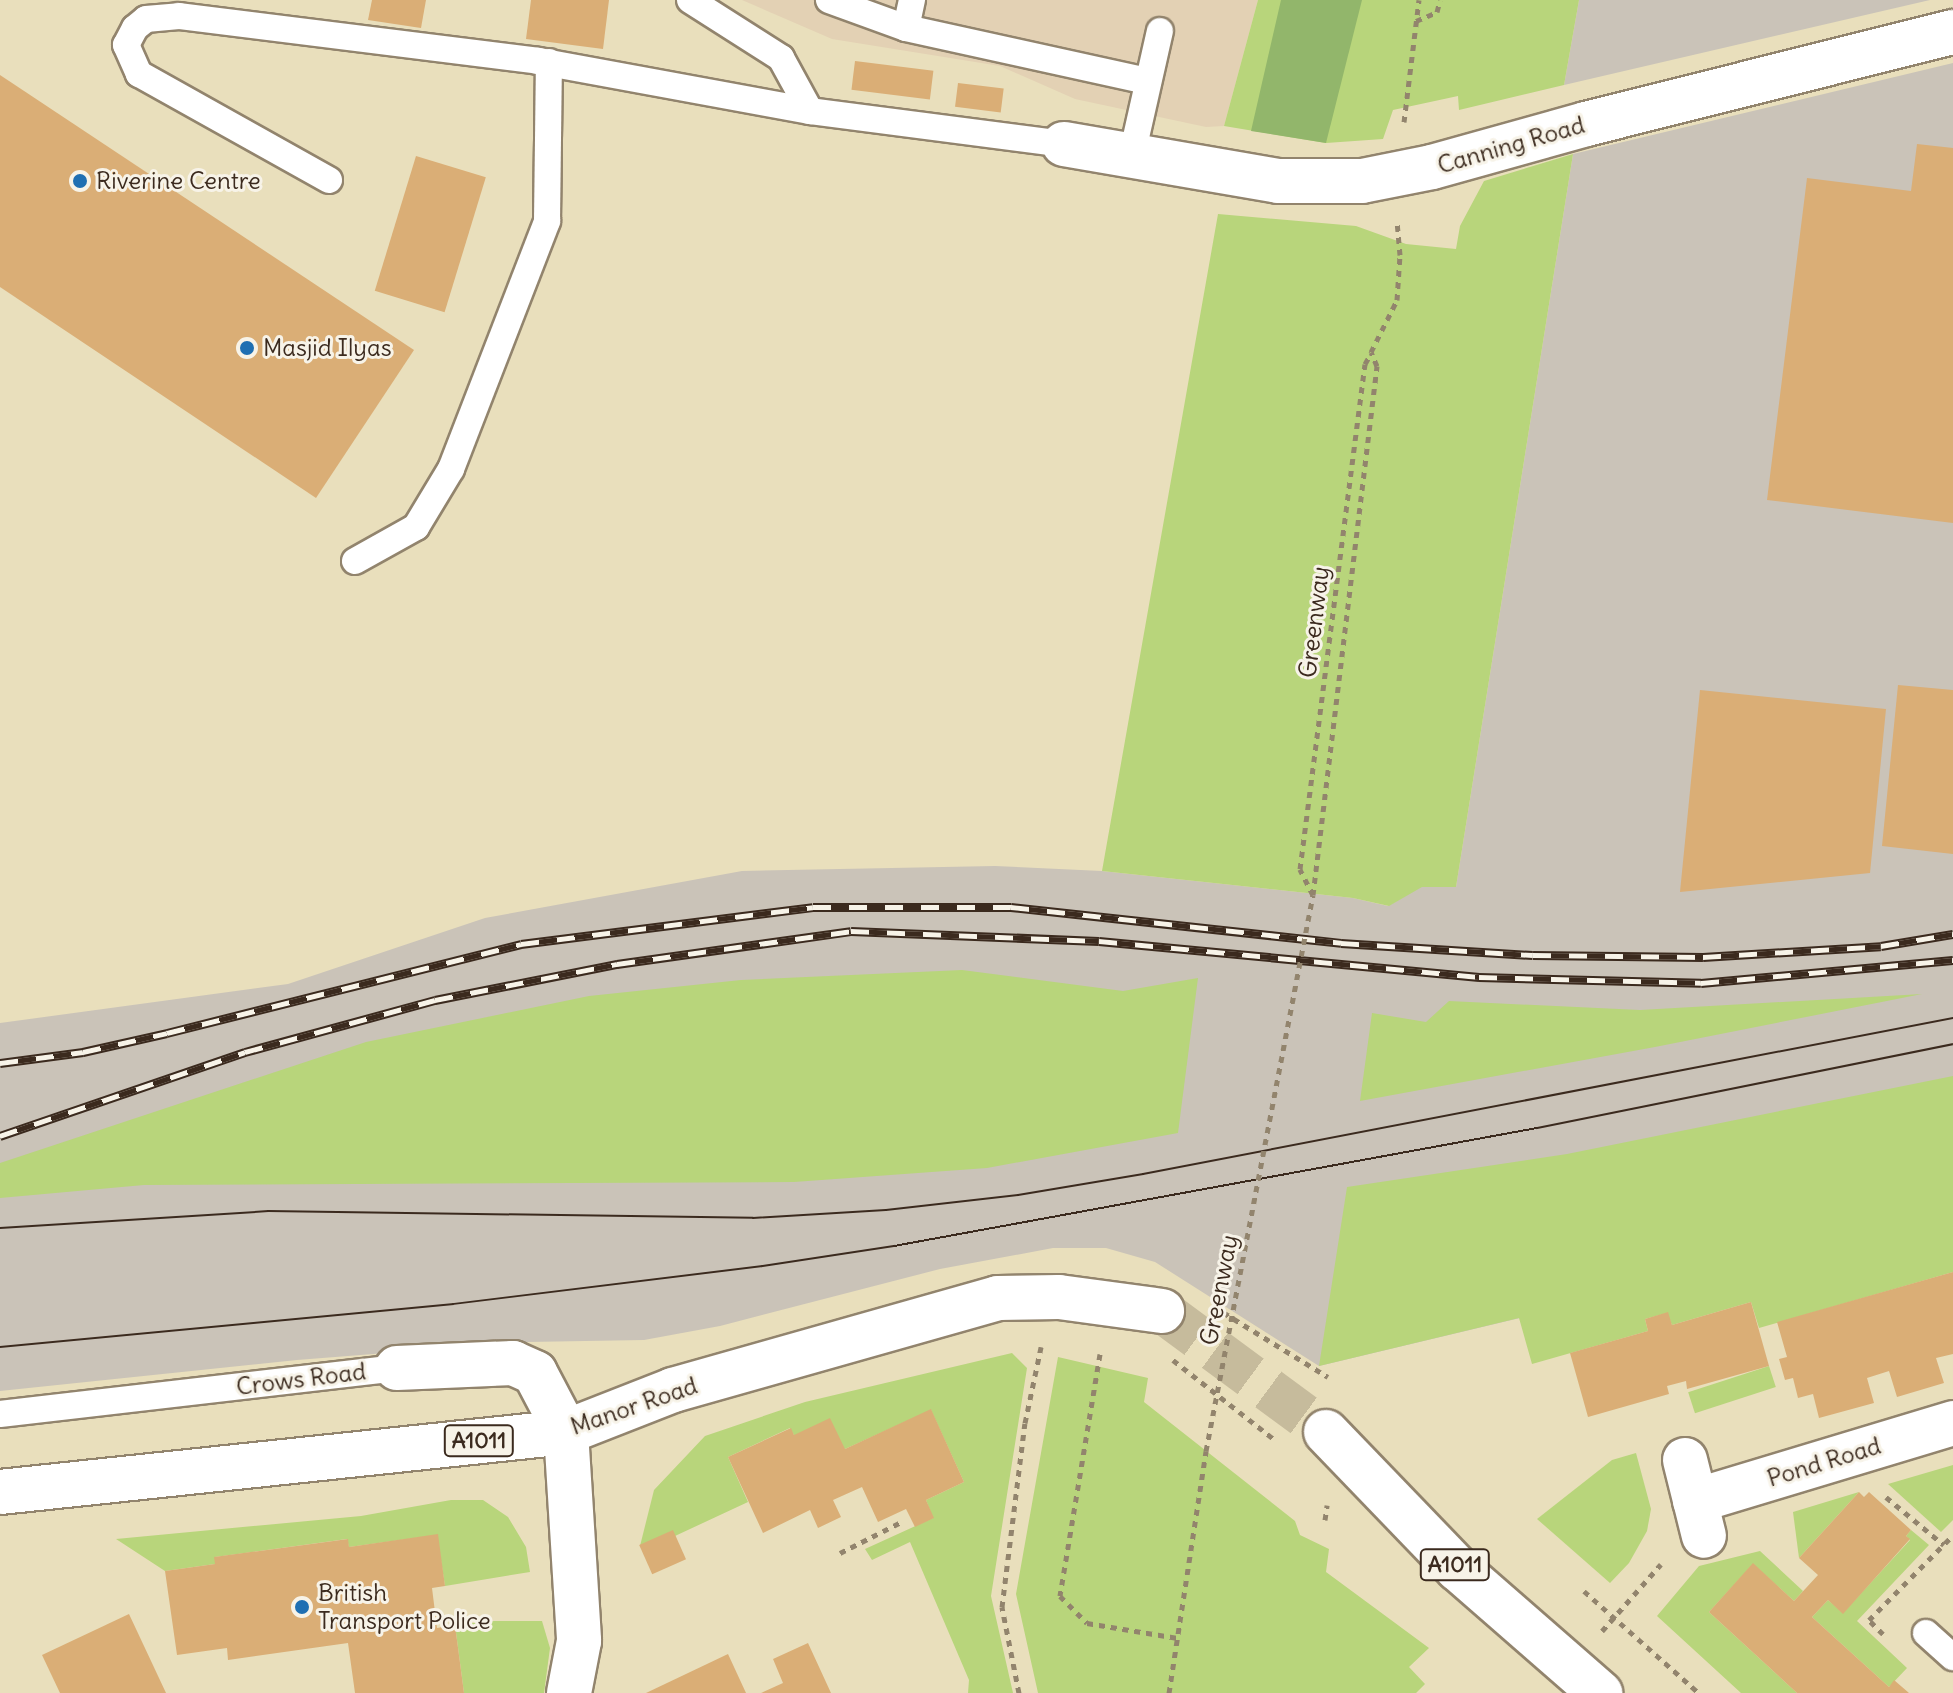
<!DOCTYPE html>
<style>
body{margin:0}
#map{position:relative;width:1953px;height:1693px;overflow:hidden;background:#e9dfbc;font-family:Delius,sans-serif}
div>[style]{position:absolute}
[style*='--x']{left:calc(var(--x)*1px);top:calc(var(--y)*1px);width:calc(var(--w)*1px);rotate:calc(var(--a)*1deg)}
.built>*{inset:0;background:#e3d1b4}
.industrial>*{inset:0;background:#cac3b8}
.green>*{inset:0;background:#b8d57b;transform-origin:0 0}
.forest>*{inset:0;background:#92b66b}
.building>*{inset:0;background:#daae76;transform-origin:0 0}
.primary-tunnel>*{height:44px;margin-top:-22px;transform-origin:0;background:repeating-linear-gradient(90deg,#c6bb9c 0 44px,transparent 0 66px)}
.path>*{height:5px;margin-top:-2.5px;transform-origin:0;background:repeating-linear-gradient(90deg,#92846d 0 6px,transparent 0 12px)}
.roads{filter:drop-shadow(2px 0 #92846d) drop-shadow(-2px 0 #92846d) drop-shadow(0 2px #92846d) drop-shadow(0 -2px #92846d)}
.lane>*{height:26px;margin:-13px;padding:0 13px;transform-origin:13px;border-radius:13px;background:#fff}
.street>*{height:44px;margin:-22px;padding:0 22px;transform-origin:22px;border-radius:22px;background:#fff}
.primary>*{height:44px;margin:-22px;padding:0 22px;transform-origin:22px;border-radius:22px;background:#fff}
.tram>*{height:2px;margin:-1px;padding:0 1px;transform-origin:1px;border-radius:1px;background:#3b2a1e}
.rail>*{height:9px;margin-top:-4.5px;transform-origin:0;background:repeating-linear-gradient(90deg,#f7f3e8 0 18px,#3b2a1e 0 36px);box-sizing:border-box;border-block:2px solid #3b2a1e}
.path-bridge>*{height:5px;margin-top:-2.5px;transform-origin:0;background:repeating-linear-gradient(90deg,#92846d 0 6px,transparent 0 12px)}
.dots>*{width:22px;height:22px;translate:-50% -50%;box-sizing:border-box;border:4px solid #f7f3e8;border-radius:50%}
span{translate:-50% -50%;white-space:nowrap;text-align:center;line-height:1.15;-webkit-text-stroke:6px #f7f3e8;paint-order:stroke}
.shield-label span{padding:2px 6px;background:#f7f3e8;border:2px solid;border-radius:6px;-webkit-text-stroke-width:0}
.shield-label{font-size:22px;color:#3b2a1e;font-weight:700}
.street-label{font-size:24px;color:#3b2a1e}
.poi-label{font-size:24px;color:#3b2a1e}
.left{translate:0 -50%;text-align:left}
</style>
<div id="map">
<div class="built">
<div style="clip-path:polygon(742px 0,1258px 0,1224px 126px,1206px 127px,1075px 99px,1000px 66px,832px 39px)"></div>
</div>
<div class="industrial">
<div style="clip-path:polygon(1579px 0,1930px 0,1564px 85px)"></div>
<div style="clip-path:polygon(1953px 63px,1953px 1193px,1520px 1318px,1319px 1366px,1155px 1262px,1106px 1248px,1053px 1248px,940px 1269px,720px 1326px,644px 1340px,527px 1342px,297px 1360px,0 1391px,0 1023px,288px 984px,485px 918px,742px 871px,995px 866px,1102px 871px,1353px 898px,1388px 906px,1422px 886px,1456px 887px,1573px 154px)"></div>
</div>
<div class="green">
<div style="clip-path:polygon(1258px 0,1579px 0,1564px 85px,1459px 110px,1458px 96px,1393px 110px,1383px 139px,1326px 143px,1224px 126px)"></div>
<div style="clip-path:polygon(1573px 154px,1456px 887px,1422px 887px,1389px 906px,1353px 898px,1102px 871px,1218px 214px,1356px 226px,1406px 244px,1456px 249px,1460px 226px,1484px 181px)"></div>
<div style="clip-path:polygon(962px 970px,1123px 991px,1198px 978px,1178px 1133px,987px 1168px,794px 1182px,144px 1185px,0 1198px,0 1163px,366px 1042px,589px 996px,741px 980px)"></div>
<div style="clip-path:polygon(1922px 994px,1655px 1047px,1360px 1101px,1372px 1013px,1426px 1022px,1449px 1001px,1640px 1010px)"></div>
<div style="clip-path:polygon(1953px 1076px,1953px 1272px,1759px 1328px,1751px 1302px,1672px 1325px,1667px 1313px,1645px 1319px,1648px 1331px,1532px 1364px,1519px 1318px,1319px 1366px,1347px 1187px,1567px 1154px)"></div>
<div style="clip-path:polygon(1012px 1353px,1027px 1368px,991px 1596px,1013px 1693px,968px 1693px,969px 1680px,910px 1542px,872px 1560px,865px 1549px,933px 1518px,926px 1500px,964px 1482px,931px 1410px,845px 1449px,794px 1435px,790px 1428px,728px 1457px,748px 1502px,675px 1536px,672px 1531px,640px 1546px,654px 1490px,705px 1436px,805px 1402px)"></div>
<div style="clip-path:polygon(1058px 1357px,1148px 1378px,1144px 1402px,1295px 1521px,1300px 1535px,1329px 1549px,1326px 1572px,1429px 1648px,1409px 1667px,1425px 1684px,1416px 1693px,1038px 1693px,1016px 1594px)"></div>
<div style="left:1769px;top:1366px;width:22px;height:85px;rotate:72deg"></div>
<div style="clip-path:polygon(1636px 1453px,1651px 1509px,1647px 1531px,1629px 1563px,1610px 1583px,1537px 1519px,1612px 1460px)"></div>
<div style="clip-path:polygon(1953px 1465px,1953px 1520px,1941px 1532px,1888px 1484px)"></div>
<div style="clip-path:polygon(1859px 1492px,1799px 1558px,1793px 1512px)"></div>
<div style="clip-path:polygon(451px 1500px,483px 1500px,508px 1517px,526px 1547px,530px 1572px,445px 1586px,437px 1535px,349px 1547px,347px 1539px,215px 1557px,215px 1564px,165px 1571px,116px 1539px,361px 1516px)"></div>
<div style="clip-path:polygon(1911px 1530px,1929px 1545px,1857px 1621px,1907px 1668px,1889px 1687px,1812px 1617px,1828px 1600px,1843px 1613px,1910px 1540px,1906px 1536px)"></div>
<div style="clip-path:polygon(1760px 1551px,1803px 1591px,1794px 1601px,1753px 1564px,1709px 1612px,1797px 1693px,1741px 1693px,1657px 1616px,1699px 1566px)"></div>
<div style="clip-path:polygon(494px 1621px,542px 1621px,550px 1648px,544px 1693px,464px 1693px,455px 1625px)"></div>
</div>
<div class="forest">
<div style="clip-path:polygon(1281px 0,1362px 0,1326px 143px,1251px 131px)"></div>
</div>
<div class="building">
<div style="clip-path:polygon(372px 0,426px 0,421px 28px,368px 20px)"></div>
<div style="clip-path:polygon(531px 0,609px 0,603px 49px,526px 39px)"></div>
<div style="left:855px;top:61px;width:79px;height:29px;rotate:7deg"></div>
<div style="clip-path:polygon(0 75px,414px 350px,316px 498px,0 287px)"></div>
<div style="left:958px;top:83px;width:46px;height:24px;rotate:7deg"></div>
<div style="clip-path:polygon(1917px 144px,1953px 148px,1953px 523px,1767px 500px,1807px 178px,1911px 191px)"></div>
<div style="left:416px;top:156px;width:73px;height:141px;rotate:17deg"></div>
<div style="clip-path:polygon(1898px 685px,1953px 690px,1953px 854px,1882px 846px)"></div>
<div style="clip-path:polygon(1700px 690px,1886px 709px,1870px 873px,1680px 892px)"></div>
<div style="clip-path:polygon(1953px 1272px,1953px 1354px,1936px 1358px,1944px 1383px,1897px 1397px,1889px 1371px,1867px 1378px,1874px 1403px,1819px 1418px,1813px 1394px,1798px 1398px,1793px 1378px,1785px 1380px,1779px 1359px,1787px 1357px,1777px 1322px)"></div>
<div style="clip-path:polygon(1751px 1302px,1769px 1366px,1687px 1389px,1686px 1381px,1667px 1386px,1669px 1394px,1588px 1417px,1570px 1353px,1648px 1331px,1645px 1319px,1668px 1312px,1672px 1325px)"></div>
<div style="clip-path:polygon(931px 1409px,964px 1482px,926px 1500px,934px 1518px,915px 1527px,906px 1509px,878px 1522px,862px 1487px,833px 1500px,841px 1517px,818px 1528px,810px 1510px,763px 1533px,728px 1457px,791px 1428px,794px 1435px,830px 1418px,845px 1449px)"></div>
<div style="clip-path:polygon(1859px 1492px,1864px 1497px,1869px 1492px,1911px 1530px,1906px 1536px,1910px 1539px,1843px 1614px,1828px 1600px,1812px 1617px,1889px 1687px,1894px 1680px,1909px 1693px,1797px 1693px,1709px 1612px,1753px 1563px,1794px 1601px,1818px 1575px,1799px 1558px)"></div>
<div style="left:673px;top:1530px;width:32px;height:37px;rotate:66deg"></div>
<div style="clip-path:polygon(438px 1534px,445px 1586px,432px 1588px,437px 1628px,455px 1625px,464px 1693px,355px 1693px,348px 1643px,228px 1660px,227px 1648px,177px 1655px,165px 1571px,215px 1564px,214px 1557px,348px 1539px,349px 1547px)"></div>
<div style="clip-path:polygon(129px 1614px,166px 1693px,60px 1693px,42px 1655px)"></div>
<div style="clip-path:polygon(808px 1643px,831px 1693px,761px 1693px,783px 1683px,773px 1659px)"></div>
<div style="clip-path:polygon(728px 1654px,746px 1693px,646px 1693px)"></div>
</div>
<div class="primary-tunnel">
<div style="--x:1162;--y:1311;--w:204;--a:36.4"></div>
</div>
<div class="path">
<div style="--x:1416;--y:21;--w:23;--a:-23"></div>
<div style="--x:1437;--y:12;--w:12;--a:-76"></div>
<div style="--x:1404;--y:122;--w:123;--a:-83"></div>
<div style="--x:1313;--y:895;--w:533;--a:-83.1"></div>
<div style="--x:1377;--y:366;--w:15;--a:-113"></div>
<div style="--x:1371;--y:352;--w:58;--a:-63.4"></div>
<div style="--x:1397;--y:300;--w:45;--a:-86.2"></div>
<div style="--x:1400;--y:255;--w:32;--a:-95"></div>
<div style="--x:1313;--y:895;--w:29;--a:-117"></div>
<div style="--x:1300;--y:869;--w:509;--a:-82.67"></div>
<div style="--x:1365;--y:364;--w:13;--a:-61"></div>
<div style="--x:1213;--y:1306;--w:135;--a:31.7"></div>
<div style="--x:1100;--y:1354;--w:245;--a:99.4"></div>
<div style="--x:1060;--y:1596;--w:38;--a:45"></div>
<div style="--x:1087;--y:1623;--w:92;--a:9.4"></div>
<div style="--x:1173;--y:1360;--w:130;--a:38.1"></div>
<div style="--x:1886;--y:1497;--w:75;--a:39.6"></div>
<div style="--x:1325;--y:1520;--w:15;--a:-82"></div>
<div style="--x:840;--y:1553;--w:68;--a:-26.9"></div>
<div style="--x:1584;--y:1591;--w:154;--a:41.6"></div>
<div style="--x:1602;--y:1631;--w:89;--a:-48.6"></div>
<div style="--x:1883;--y:1634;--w:20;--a:-135"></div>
<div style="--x:1869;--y:1620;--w:120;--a:-45.3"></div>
<div style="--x:1019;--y:1693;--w:88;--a:-101.2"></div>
<div style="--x:1002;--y:1607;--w:185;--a:-82.9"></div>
<div style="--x:1025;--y:1423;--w:78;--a:-78.1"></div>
<div style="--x:1169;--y:1693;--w:245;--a:-81.3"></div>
</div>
<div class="roads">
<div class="lane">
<div style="--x:690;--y:0;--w:108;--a:32.5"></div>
<div style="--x:781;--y:58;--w:60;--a:61.3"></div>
<div style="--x:829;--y:0;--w:82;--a:20"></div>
<div style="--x:906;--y:28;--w:248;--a:12.4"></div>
<div style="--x:906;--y:28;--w:29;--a:-78"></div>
<div style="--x:1132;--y:155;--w:127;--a:-77.3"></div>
<div style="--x:329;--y:180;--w:218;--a:-150.8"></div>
<div style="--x:139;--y:74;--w:32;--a:-114"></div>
<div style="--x:126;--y:45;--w:19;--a:-62"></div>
<div style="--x:135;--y:28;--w:14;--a:-39"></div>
<div style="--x:146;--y:19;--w:33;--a:-5"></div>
<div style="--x:179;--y:16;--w:362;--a:7.1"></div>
<div style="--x:538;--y:61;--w:277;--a:10.4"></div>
<div style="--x:810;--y:111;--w:256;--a:7.4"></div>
<div style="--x:355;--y:561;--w:70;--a:-29.1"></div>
<div style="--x:416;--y:527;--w:68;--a:-58.9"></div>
<div style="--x:451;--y:469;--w:266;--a:-68.8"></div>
<div style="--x:547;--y:221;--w:159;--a:-89.3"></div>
<div style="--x:0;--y:1414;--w:400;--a:-6.6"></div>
<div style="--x:1926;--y:1633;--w:36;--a:42"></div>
</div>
<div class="street">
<div style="--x:1064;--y:144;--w:217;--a:9.8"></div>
<div style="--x:1278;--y:181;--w:84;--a:0"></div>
<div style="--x:1362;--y:181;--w:71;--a:-11.3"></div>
<div style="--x:1432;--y:167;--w:160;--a:-15.6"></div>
<div style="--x:1586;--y:124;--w:378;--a:-14.1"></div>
<div style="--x:397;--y:1368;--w:116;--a:-2.5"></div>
<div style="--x:513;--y:1363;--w:24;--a:24"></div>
<div style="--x:535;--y:1373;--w:67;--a:62.3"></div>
<div style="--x:566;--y:1432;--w:209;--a:86.4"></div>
<div style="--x:579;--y:1641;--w:53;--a:100.9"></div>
<div style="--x:1685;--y:1460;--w:78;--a:76"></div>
<div style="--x:1695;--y:1501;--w:270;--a:-16.8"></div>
</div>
<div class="primary">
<div style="--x:1326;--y:1432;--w:190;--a:46.1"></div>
<div style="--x:1458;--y:1569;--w:189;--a:41.1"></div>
<div style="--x:0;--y:1492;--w:569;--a:-6.05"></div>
<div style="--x:566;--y:1432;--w:115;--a:-21.4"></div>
<div style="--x:673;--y:1390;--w:338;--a:-15.8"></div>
<div style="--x:998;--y:1298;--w:61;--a:-0.9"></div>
<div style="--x:1059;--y:1297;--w:104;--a:7.7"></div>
</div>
</div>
<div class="tram">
<div style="--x:0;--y:1228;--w:269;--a:-3.6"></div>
<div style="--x:268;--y:1211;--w:485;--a:0.8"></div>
<div style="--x:753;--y:1218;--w:133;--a:-3.4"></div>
<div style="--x:886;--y:1210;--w:133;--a:-6.5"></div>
<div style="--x:1018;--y:1195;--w:127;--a:-9.5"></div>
<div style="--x:1143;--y:1174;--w:825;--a:-10.9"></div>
<div style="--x:0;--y:1347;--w:455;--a:-5.4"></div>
<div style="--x:453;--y:1304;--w:311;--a:-7"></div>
<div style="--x:762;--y:1266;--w:134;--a:-8.6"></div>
<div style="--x:894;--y:1246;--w:654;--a:-10.4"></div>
<div style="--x:1537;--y:1128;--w:424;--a:-11.4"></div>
</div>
<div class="rail">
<div style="--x:0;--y:1063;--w:84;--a:-7.5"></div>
<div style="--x:83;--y:1052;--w:86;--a:-12.7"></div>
<div style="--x:167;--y:1033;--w:365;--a:-14.1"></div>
<div style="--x:521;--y:944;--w:294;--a:-7.2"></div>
<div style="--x:813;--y:907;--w:198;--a:0"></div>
<div style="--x:1011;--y:907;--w:332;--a:6.2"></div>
<div style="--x:1341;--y:943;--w:192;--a:3.6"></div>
<div style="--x:1533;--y:955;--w:170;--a:0.7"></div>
<div style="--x:1703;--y:957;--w:178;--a:-3.5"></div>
<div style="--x:1881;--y:946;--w:73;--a:-9.5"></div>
<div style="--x:0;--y:1136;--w:259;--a:-18.9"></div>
<div style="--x:245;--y:1052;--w:197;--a:-15.3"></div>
<div style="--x:435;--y:1000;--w:186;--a:-11.2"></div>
<div style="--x:617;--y:964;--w:236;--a:-8"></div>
<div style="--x:851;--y:931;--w:248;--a:2.3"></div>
<div style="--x:1099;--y:941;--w:382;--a:5.4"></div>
<div style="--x:1479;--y:977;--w:222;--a:1.5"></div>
<div style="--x:1701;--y:983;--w:253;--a:-5.2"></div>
</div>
<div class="path-bridge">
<div style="--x:1206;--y:1451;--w:566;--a:-79.11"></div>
</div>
<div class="dots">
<div style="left:80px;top:181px;background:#1f6fb2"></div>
<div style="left:247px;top:348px;background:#1f6fb2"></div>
<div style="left:302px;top:1607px;background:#1f6fb2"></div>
</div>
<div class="shield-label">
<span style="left:479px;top:1441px">A1011</span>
<span style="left:1455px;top:1565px">A1011</span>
</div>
<div class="street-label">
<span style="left:1511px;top:145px;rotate:-16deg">Canning Road</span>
<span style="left:1314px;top:622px;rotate:-83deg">Greenway</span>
<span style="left:1219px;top:1290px;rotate:-79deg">Greenway</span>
<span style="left:301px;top:1379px;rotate:-7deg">Crows Road</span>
<span style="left:634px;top:1406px;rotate:-19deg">Manor Road</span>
<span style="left:1824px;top:1462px;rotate:-17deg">Pond Road</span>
</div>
<div class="poi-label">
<span class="left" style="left:96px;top:181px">Riverine Centre</span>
<span class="left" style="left:263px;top:348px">Masjid Ilyas</span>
<span class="left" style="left:318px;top:1607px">British<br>Transport Police</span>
</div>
</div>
